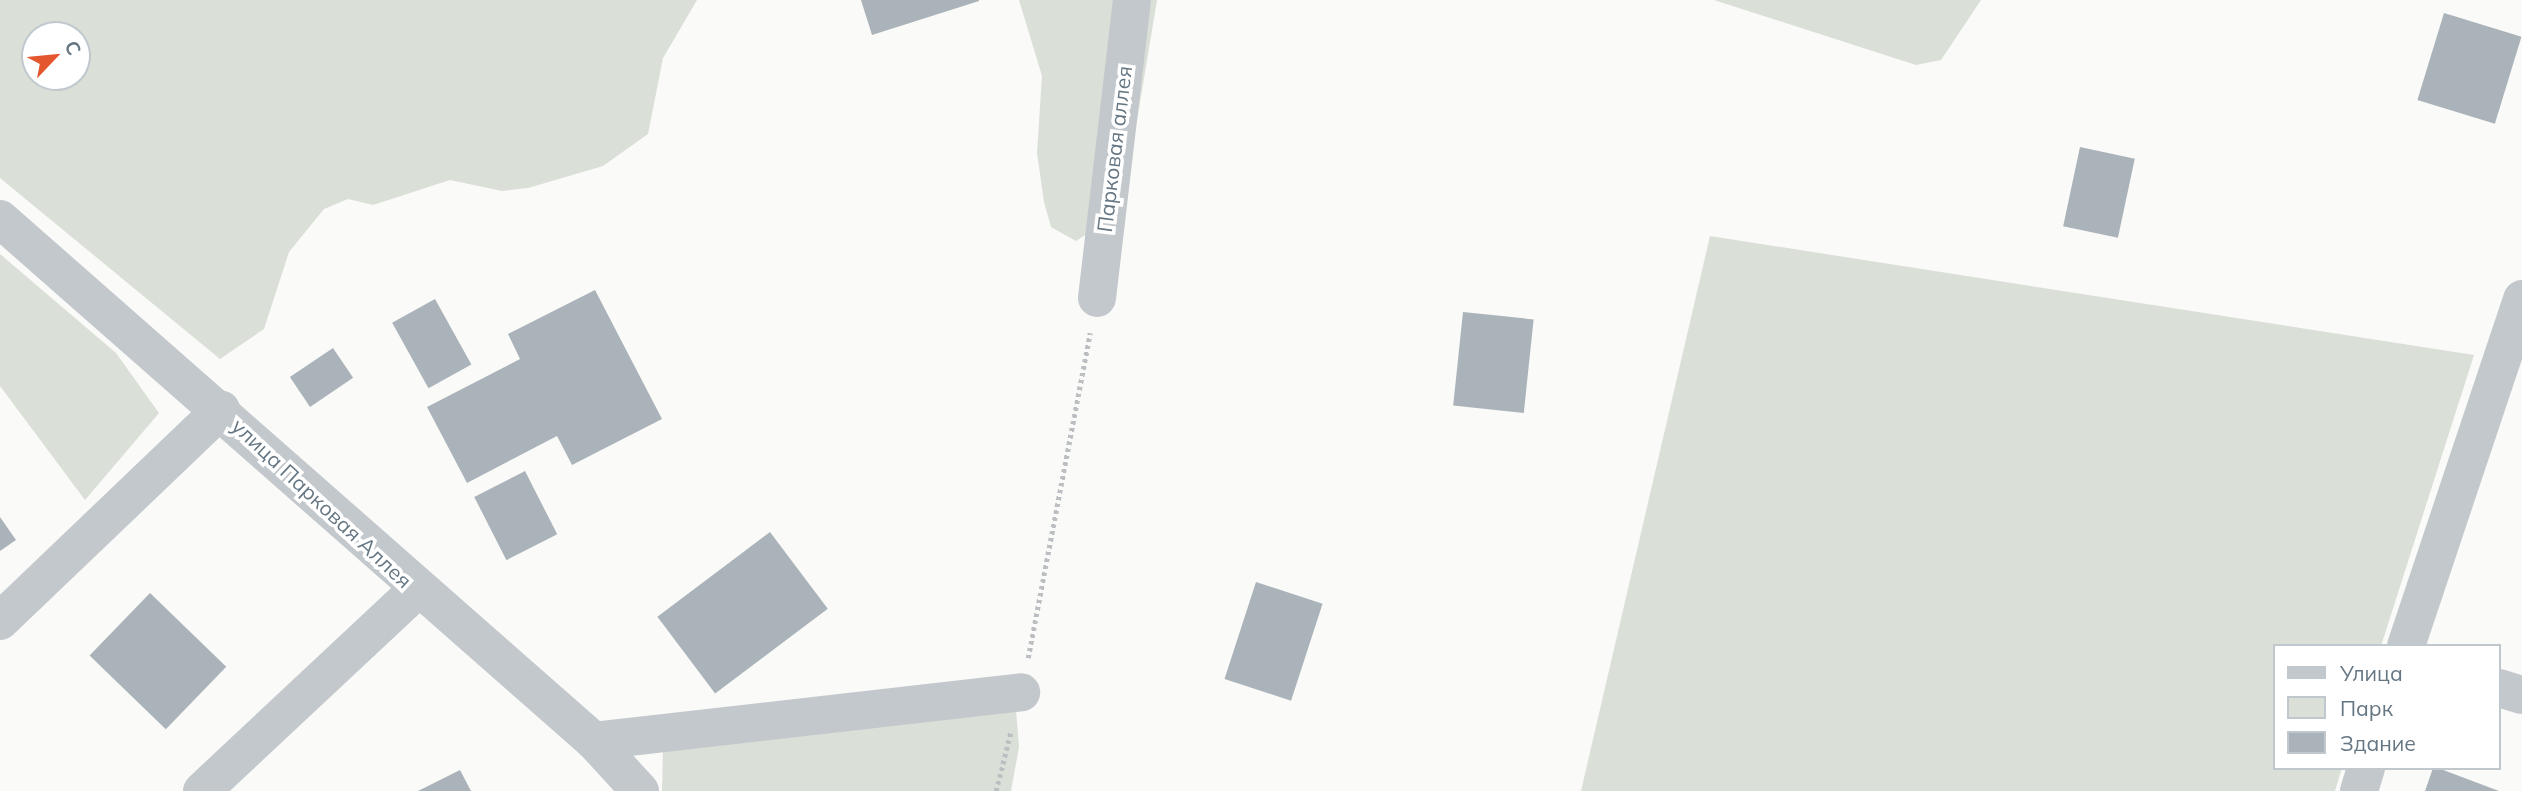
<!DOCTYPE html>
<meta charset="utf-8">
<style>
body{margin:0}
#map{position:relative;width:2522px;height:791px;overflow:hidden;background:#fafaf8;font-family:Mulish,sans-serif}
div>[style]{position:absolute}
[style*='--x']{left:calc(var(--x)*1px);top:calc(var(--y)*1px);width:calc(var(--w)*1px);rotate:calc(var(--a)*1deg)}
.green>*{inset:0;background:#dadfd7}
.building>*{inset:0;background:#aab3b9;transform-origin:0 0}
.path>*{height:4.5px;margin-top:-2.25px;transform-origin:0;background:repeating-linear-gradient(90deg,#bbbfc2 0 3.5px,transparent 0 7px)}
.minor>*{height:38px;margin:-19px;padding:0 19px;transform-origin:19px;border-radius:19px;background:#c3c8cc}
span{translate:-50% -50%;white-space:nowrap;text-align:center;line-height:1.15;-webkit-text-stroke:7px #fff;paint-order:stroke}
.street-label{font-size:21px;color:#657683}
.legend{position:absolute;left:2273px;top:644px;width:228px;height:126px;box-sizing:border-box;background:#fff;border:2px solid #c1c8cd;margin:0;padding:9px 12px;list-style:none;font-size:21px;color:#657683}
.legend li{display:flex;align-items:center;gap:14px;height:35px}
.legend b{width:35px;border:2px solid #c1c8cd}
.north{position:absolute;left:21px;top:21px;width:70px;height:70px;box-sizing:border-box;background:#fff;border:2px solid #c1c8cd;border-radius:50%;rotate:64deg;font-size:19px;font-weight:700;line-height:28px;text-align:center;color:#657683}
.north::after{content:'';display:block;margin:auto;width:24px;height:32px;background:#e4572e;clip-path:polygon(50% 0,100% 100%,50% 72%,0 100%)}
</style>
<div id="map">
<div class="green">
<div style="clip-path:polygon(evenodd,0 0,697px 0,663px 58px,648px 134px,603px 166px,528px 188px,502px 191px,450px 180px,373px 205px,348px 199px,324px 209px,289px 252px,264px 329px,220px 359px,0 178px,0 0,35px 35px,77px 35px,77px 77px,35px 77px,35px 35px)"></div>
<div style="clip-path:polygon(1019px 0,1157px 0,1122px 211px,1076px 241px,1051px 227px,1044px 202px,1037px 153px,1042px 76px)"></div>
<div style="clip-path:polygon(1714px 0,1981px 0,1941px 60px,1916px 65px)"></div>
<div style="clip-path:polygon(1710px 236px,2474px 355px,2381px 646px,2275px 646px,2275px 768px,2342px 768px,2335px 791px,1581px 791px)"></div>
<div style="clip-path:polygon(0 254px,116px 353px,159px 413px,85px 500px,0 386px)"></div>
<div style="clip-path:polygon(1016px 710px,1019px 747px,1011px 791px,662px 791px,663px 746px)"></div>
</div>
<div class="building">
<div style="clip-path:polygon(861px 0,979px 0,979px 1px,872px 35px)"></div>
<div style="left:2444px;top:13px;width:81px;height:91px;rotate:17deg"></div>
<div style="left:2080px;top:147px;width:56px;height:81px;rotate:12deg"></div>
<div style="clip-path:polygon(595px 290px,662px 419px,572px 465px,557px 436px,467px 483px,427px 407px,520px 359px,508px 334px)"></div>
<div style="left:435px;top:299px;width:75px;height:49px;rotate:61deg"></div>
<div style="left:1463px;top:312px;width:71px;height:94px;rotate:6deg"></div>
<div style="left:333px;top:348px;width:36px;height:52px;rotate:56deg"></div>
<div style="left:525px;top:471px;width:71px;height:57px;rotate:63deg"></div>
<div style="clip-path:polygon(0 517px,16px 540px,0 551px)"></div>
<div style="left:770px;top:532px;width:96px;height:141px;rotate:53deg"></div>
<div style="left:1256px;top:582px;width:70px;height:102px;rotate:18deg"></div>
<div style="left:150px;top:593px;width:106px;height:87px;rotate:44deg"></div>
<div style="clip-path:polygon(2433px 768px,2438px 768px,2499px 791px,2425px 791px)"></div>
<div style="clip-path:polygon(460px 770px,471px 791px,418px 791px)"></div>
</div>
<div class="path">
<div style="--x:1028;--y:658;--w:331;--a:-79.2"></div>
<div style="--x:996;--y:791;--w:62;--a:-76"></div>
</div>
<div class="minor">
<div style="--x:0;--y:219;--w:791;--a:41.31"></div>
<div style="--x:594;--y:741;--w:68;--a:47.4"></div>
<div style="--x:1097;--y:298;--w:300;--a:-83.3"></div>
<div style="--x:0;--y:621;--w:306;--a:-43.7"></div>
<div style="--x:2406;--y:646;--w:366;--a:-71.5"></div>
<div style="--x:2499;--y:688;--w:24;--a:17"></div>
<div style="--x:594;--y:741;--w:430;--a:-6.5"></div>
<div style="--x:202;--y:791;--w:294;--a:-43.1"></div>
<div style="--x:2359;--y:791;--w:24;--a:-73"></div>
</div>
<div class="street-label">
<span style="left:1114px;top:149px;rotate:-83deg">Парковая аллея</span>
<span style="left:322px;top:503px;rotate:43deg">улица Парковая Аллея</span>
</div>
<ul class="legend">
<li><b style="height:9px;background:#c3c8cc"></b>Улица</li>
<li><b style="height:19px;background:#dadfd7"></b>Парк</li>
<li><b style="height:19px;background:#aab3b9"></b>Здание</li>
</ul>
<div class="north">С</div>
</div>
